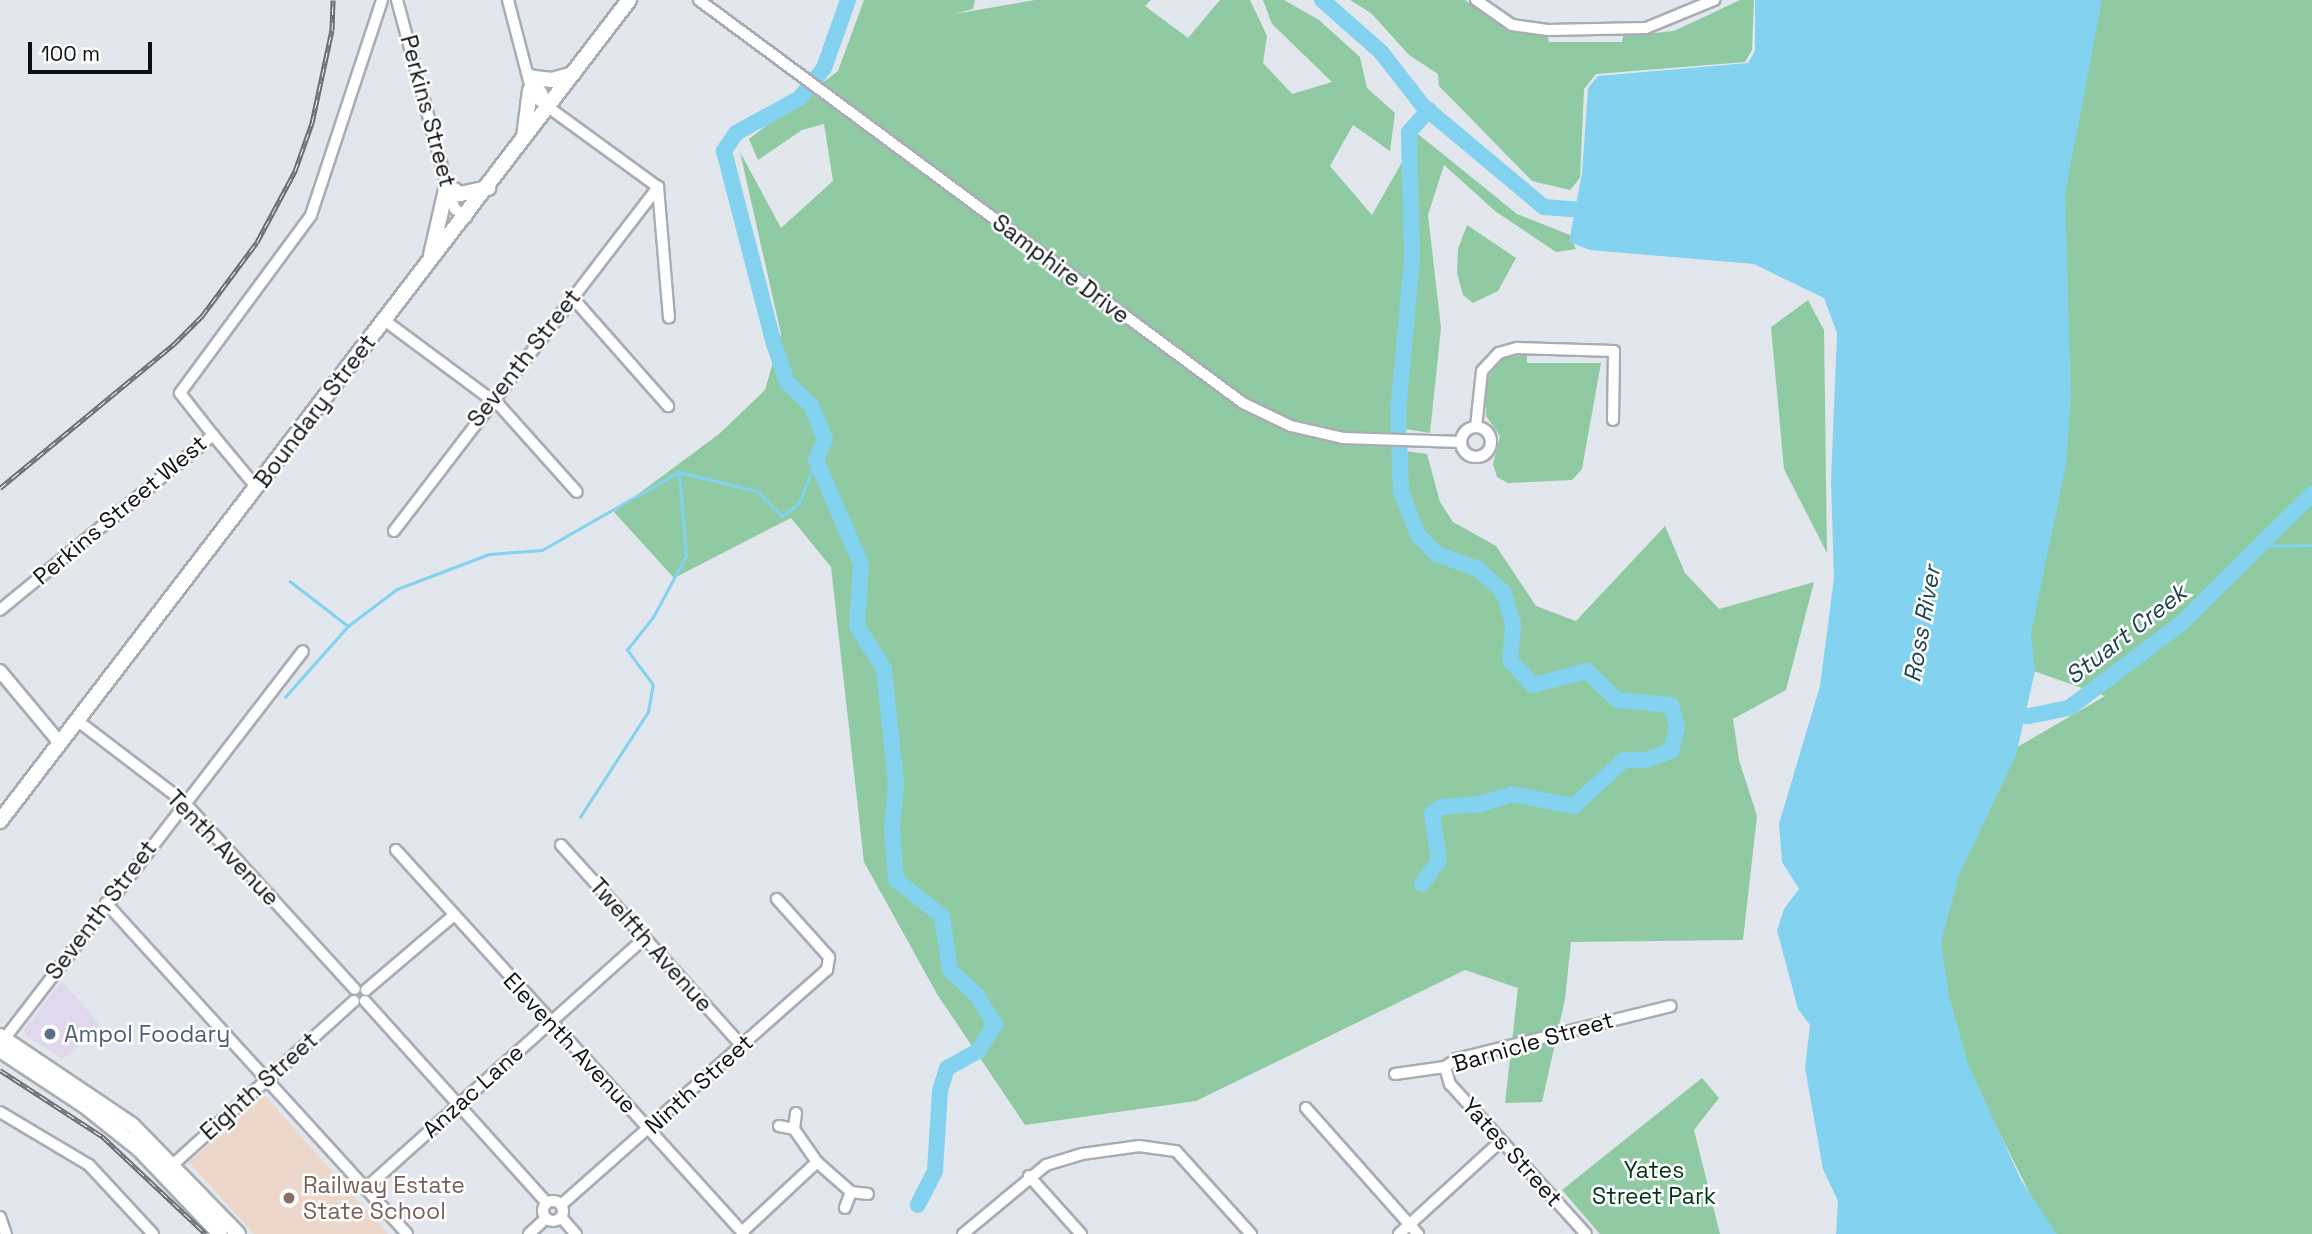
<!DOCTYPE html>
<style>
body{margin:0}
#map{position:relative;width:2312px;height:1234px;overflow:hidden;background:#e2e6ed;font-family:"Space Grotesk",sans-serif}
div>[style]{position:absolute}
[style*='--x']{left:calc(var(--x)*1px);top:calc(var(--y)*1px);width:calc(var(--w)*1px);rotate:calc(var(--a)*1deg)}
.commercial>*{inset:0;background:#e0d8ed}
.education>*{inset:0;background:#edd7cb}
.green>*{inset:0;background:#90caa3}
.water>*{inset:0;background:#83d3f0}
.stream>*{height:2.5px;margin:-1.25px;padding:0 1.25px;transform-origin:1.25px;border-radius:1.25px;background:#83d3f0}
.river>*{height:16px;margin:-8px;padding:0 8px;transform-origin:8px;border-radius:8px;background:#83d3f0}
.roads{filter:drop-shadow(2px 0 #a8adb3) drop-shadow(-2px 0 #a8adb3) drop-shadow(0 2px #a8adb3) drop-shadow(0 -2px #a8adb3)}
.minor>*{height:10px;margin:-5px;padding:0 5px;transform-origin:5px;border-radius:5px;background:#fff}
.minor>.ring{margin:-5px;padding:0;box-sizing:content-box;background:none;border:10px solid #fff;border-radius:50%}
.tertiary>*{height:12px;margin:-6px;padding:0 6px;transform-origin:6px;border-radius:6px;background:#fff}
.secondary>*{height:14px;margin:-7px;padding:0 7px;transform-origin:7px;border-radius:7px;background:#fff}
.rail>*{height:5px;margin-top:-2.5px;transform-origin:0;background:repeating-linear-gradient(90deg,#fff 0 8px,#6b6e73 0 16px);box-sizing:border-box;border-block:2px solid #6b6e73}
.dots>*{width:19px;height:19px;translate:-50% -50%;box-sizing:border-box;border:4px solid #fff;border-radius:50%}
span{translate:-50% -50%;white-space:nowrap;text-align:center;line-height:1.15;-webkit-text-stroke:5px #fff;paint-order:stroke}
.street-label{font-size:23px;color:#0d0f11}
.service-label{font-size:23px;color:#4e5e75}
.left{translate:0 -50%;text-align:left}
.park-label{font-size:23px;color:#013419}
.education-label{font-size:23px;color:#785e54}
.water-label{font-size:24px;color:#1c414e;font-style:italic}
.scale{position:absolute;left:28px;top:42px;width:124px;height:32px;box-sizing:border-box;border:4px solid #0d0f11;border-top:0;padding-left:9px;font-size:21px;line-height:24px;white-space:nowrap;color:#0d0f11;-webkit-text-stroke:5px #fff;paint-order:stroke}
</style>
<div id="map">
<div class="commercial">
<div style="clip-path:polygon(62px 981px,101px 1026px,63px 1059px,26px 1036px,24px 1030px)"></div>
</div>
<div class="education">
<div style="clip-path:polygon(264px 1095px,388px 1234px,254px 1234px,189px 1162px)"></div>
</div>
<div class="green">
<div style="clip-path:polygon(864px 0,975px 0,973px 9px,954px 14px,1035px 0,1151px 0,1145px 6px,1188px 38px,1220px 0,1250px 0,1267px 36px,1263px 63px,1292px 94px,1332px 82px,1272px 24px,1263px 0,1284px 0,1319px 20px,1360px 57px,1367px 88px,1395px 113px,1390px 151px,1353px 125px,1330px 166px,1372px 215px,1418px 134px,1517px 214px,1570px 235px,1576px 249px,1556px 252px,1495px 211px,1444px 165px,1428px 215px,1441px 328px,1430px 433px,1405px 429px,1405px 451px,1427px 454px,1440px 502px,1453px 522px,1496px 546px,1536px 606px,1576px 621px,1665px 526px,1685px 573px,1719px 609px,1814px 582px,1786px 690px,1733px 719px,1739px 760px,1757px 816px,1743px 940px,1571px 942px,1565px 999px,1542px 1102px,1505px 1103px,1518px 988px,1465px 970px,1196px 1101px,1025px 1125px,937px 994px,864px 862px,831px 567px,791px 518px,674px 578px,614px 512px,719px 434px,765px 390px,781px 334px,740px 152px,781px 228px,833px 181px,824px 124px,802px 130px,758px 160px,749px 139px,838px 71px)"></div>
<div style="clip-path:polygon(1350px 0,1465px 0,1508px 31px,1548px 37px,1549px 42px,1622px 42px,1623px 36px,1674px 31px,1740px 0,1754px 0,1752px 50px,1745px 62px,1596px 74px,1584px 89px,1580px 178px,1570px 190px,1532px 181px,1439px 86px,1438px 74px,1409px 55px,1371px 13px)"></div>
<div style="clip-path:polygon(2079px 0,2312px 0,2312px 1234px,2050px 1234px,1936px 1006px,1943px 856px,1995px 760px,2105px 696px,2005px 661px)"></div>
<div style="clip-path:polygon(1467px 225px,1516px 258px,1498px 291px,1473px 303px,1463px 295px,1457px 273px,1458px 249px)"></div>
<div style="clip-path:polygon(1808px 300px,1824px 330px,1827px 553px,1784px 469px,1771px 327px)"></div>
<div style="clip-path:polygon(1527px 354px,1527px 363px,1601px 363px,1582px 469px,1572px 480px,1508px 483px,1497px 477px,1493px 464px,1500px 436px,1486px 416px,1485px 382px,1501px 359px)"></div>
<div style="clip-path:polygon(1702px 1078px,1719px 1098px,1694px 1130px,1720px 1234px,1600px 1234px,1562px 1190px)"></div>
</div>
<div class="water">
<div style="clip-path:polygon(1755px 0,2102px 0,2065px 194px,2071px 397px,2066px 464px,2031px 634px,2035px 671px,2016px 755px,1959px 875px,1941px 942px,1949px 996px,1968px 1064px,2021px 1180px,2057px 1234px,1836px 1234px,1838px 1201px,1823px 1169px,1805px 1068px,1810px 1025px,1798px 1009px,1777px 930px,1784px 909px,1799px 889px,1782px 862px,1779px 824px,1820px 686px,1834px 578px,1831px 481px,1837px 333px,1824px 298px,1754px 264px,1590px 250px,1569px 242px,1582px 173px,1588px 88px,1598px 76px,1748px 63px,1755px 51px)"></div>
</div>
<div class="stream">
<div style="--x:2264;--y:546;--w:48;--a:-1.2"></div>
<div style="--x:290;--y:581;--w:73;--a:37.8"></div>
<div style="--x:285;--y:697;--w:95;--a:-48.4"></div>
<div style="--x:348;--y:626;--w:61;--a:-37.1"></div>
<div style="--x:397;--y:589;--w:98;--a:-20.8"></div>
<div style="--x:489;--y:554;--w:53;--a:-4.3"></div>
<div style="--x:542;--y:550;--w:158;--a:-29.7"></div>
<div style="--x:679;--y:472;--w:80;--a:13.7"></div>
<div style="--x:757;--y:491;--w:35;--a:45"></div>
<div style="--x:782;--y:516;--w:21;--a:-37"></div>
<div style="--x:799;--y:503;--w:46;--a:-68.4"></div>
<div style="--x:580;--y:817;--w:125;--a:-57.1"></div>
<div style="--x:648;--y:712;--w:27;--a:-80"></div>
<div style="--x:653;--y:685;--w:44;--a:-126.6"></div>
<div style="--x:627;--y:650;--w:42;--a:-51.8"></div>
<div style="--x:653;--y:617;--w:69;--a:-61.6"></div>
<div style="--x:686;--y:556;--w:84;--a:-94.8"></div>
</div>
<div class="river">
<div style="--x:848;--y:0;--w:72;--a:109.4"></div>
<div style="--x:824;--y:68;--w:38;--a:129"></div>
<div style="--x:800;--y:98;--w:73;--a:151.3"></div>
<div style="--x:736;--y:133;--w:22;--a:124"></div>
<div style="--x:724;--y:151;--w:199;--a:75.5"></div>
<div style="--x:774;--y:344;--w:40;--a:71.1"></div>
<div style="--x:787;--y:382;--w:33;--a:44"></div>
<div style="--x:811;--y:405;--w:37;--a:68"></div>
<div style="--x:825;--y:439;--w:23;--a:113"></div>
<div style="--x:816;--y:460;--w:113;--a:66.6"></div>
<div style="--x:861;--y:564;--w:62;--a:93.7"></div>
<div style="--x:857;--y:626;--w:51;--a:57.9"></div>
<div style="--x:884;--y:669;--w:115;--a:84"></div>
<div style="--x:896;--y:783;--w:45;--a:95.1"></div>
<div style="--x:892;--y:828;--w:52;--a:85.6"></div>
<div style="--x:896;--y:880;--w:58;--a:38"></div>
<div style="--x:942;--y:916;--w:55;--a:81.6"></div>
<div style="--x:950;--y:970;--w:35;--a:43"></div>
<div style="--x:976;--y:994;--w:36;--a:58"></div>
<div style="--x:995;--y:1024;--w:32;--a:122"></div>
<div style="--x:978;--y:1051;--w:35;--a:151"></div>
<div style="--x:947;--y:1068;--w:24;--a:107"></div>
<div style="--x:940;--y:1091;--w:80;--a:93.6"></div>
<div style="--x:935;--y:1171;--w:38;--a:117"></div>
<div style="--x:1322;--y:0;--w:79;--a:41.4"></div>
<div style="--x:1381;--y:52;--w:68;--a:52.1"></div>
<div style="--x:1423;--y:106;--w:158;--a:39.9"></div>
<div style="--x:1544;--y:207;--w:53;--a:4.3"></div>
<div style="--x:2005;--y:714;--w:24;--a:5"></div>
<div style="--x:2029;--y:716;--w:41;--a:-11.3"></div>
<div style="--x:2069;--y:708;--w:141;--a:-37"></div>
<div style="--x:2182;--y:623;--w:183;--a:-44.8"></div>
<div style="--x:1422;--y:884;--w:29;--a:-55"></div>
<div style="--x:1439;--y:860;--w:47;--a:-98.7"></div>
<div style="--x:1432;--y:814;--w:11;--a:-38"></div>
<div style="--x:1441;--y:807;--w:39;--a:-4"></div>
<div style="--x:1480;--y:804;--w:34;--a:-17"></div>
<div style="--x:1512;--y:794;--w:63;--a:11"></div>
<div style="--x:1574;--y:806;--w:68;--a:-42.6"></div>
<div style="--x:1624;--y:760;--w:21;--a:0"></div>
<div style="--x:1645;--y:760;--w:28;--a:-19"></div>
<div style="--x:1671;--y:751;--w:25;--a:-76"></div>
<div style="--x:1677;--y:727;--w:23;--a:-105"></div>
<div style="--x:1671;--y:705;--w:54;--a:-174.7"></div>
<div style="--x:1617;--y:700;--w:42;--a:-136"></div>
<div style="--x:1587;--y:671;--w:56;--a:165.5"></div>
<div style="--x:1533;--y:685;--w:34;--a:-133"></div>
<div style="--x:1510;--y:660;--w:36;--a:-85"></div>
<div style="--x:1513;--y:624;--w:34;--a:-107"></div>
<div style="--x:1503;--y:592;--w:34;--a:-137"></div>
<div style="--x:1478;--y:569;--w:45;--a:-160.3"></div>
<div style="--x:1436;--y:554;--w:26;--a:-133"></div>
<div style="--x:1418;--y:535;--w:46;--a:-111.6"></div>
<div style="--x:1401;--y:492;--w:79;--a:-92.2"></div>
<div style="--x:1398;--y:413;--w:156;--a:-84.8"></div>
<div style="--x:1412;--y:258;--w:126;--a:-91.4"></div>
<div style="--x:1409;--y:132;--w:30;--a:-48"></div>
</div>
<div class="roads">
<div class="minor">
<div style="--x:397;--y:0;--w:192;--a:74.9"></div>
<div style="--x:447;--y:185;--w:25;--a:72"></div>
<div style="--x:455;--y:209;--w:14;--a:36"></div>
<div style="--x:508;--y:0;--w:99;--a:75.4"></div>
<div style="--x:533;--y:96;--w:155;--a:36.1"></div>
<div style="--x:699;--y:0;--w:677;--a:36.53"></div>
<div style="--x:1243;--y:403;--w:53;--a:25.6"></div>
<div style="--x:1291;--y:426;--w:53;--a:13"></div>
<div style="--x:1343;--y:438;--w:118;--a:1.9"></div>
<div style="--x:1476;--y:0;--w:44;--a:34.8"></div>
<div style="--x:1512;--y:25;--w:36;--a:8"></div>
<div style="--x:1548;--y:30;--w:98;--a:-1.2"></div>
<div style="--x:1646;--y:28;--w:74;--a:-22.4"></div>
<div style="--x:532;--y:75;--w:33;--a:61"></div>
<div style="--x:658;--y:187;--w:131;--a:85.2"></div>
<div style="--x:571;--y:296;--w:147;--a:48.6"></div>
<div style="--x:384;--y:320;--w:144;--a:36.6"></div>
<div style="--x:500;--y:406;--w:115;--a:48.2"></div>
<div style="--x:1476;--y:427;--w:56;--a:-83.9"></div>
<div style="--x:1482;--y:371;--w:25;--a:-47"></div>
<div style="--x:1499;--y:353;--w:19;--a:-16"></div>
<div style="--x:1517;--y:348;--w:97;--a:1.8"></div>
<div style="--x:1614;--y:351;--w:69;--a:90.8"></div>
<div class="ring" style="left:1461px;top:427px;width:20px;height:20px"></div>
<div style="--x:213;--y:435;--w:69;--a:50.3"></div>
<div style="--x:394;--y:531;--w:434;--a:-52.5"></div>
<div style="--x:0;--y:610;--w:276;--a:-39.4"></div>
<div style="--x:213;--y:435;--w:53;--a:-128.2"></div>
<div style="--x:180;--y:393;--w:221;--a:-53.6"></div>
<div style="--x:311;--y:215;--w:226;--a:-71.7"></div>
<div style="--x:78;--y:721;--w:133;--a:37.4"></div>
<div style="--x:184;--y:802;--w:253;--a:47.6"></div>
<div style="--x:561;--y:845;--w:269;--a:48"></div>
<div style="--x:396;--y:850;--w:518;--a:47.82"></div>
<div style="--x:106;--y:903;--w:447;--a:47.7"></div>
<div style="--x:366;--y:990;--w:114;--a:-40.4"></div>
<div style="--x:365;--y:1001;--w:272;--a:48"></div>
<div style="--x:5;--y:1038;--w:488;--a:-52.4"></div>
<div style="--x:1445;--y:1067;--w:18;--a:74"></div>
<div style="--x:1450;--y:1084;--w:202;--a:47.8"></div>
<div style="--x:1395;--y:1074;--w:50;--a:-8"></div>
<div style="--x:1445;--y:1067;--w:14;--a:-34"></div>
<div style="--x:1457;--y:1059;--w:220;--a:-13.9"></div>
<div style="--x:1306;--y:1108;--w:169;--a:48.4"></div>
<div style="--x:0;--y:1112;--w:104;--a:30.8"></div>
<div style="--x:89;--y:1165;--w:94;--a:47.2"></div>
<div style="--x:779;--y:1126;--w:15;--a:11"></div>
<div style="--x:794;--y:1129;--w:40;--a:55.1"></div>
<div style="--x:817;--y:1162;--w:45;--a:41.4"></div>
<div style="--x:851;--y:1192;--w:17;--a:111"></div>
<div style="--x:794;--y:1129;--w:16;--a:-83"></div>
<div style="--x:167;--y:1170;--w:252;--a:-42.1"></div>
<div style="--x:1029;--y:1176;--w:78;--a:48.1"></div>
<div style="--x:366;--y:1188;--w:373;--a:-41.9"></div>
<div style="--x:851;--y:1192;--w:17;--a:7"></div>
<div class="ring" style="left:543px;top:1201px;width:10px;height:10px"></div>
<div style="--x:561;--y:1205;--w:355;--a:-41.5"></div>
<div style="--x:827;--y:970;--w:13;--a:-81"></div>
<div style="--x:829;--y:957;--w:78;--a:-131.9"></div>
<div style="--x:0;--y:1217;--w:18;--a:71"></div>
<div style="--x:561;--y:1217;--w:23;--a:49"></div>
<div style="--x:742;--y:1232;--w:103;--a:-43"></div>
<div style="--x:529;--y:1234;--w:23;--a:-43"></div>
<div style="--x:963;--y:1234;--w:108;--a:-39.7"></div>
<div style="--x:1046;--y:1165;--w:38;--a:-17"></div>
<div style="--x:1082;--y:1154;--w:58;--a:-8"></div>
<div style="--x:1139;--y:1146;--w:37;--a:8"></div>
<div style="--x:1176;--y:1151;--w:112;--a:47.9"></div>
<div style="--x:1399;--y:1234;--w:138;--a:-42.4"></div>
</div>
<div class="tertiary">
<div style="--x:0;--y:671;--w:94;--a:50.2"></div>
</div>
<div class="secondary">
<div style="--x:535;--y:78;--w:17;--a:7"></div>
<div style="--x:552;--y:80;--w:22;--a:-16"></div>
<div style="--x:524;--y:137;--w:47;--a:-82.7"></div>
<div style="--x:447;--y:185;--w:16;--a:35"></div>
<div style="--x:460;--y:194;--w:29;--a:-12"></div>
<div style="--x:431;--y:255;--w:72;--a:-77.1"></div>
<div style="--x:0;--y:821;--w:1034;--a:-52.54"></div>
<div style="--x:0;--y:1036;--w:159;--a:34"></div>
<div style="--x:132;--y:1125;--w:152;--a:45.8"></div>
<div style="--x:0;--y:1050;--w:102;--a:33.4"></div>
<div style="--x:85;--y:1106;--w:69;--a:38.5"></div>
<div style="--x:139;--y:1149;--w:117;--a:46.4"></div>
</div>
</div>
<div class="rail">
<div style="--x:0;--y:488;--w:226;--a:-39.6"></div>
<div style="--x:174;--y:344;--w:40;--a:-45"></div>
<div style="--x:202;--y:316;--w:92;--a:-53.4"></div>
<div style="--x:257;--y:242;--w:81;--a:-61.8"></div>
<div style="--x:295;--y:171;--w:51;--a:-70.5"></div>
<div style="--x:312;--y:123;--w:95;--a:-77.9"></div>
<div style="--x:332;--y:30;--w:30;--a:-88"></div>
<div style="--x:0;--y:1070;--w:123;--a:33"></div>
<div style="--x:103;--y:1137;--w:141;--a:43.3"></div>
</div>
<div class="dots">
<div style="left:50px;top:1034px;background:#5c6f8a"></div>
<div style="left:289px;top:1198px;background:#8d6e63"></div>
</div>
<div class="street-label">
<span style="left:428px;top:111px;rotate:75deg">Perkins Street</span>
<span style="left:1061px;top:269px;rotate:37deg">Samphire Drive</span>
<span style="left:524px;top:358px;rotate:-52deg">Seventh Street</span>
<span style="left:315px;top:411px;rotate:-53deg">Boundary Street</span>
<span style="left:120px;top:510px;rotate:-40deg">Perkins Street West</span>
<span style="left:223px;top:848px;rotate:46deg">Tenth Avenue</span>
<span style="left:101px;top:910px;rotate:-53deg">Seventh Street</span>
<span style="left:651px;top:945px;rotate:48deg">Twelfth Avenue</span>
<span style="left:1533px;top:1042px;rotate:-16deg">Barnicle Street</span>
<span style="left:570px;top:1043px;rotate:47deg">Eleventh Avenue</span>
<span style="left:699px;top:1084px;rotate:-42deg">Ninth Street</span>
<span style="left:259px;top:1086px;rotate:-42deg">Eighth Street</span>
<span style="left:473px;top:1091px;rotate:-42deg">Anzac Lane</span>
<span style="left:1512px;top:1152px;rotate:48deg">Yates Street</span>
</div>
<div class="service-label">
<span class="left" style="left:64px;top:1034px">Ampol Foodary</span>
</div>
<div class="park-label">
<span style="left:1654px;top:1183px">Yates<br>Street Park</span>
</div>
<div class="education-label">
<span class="left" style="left:303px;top:1198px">Railway Estate<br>State School</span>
</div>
<div class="water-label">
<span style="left:1922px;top:624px;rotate:-80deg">Ross River</span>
<span style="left:2126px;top:634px;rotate:-38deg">Stuart Creek</span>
</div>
<div class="scale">100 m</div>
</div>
